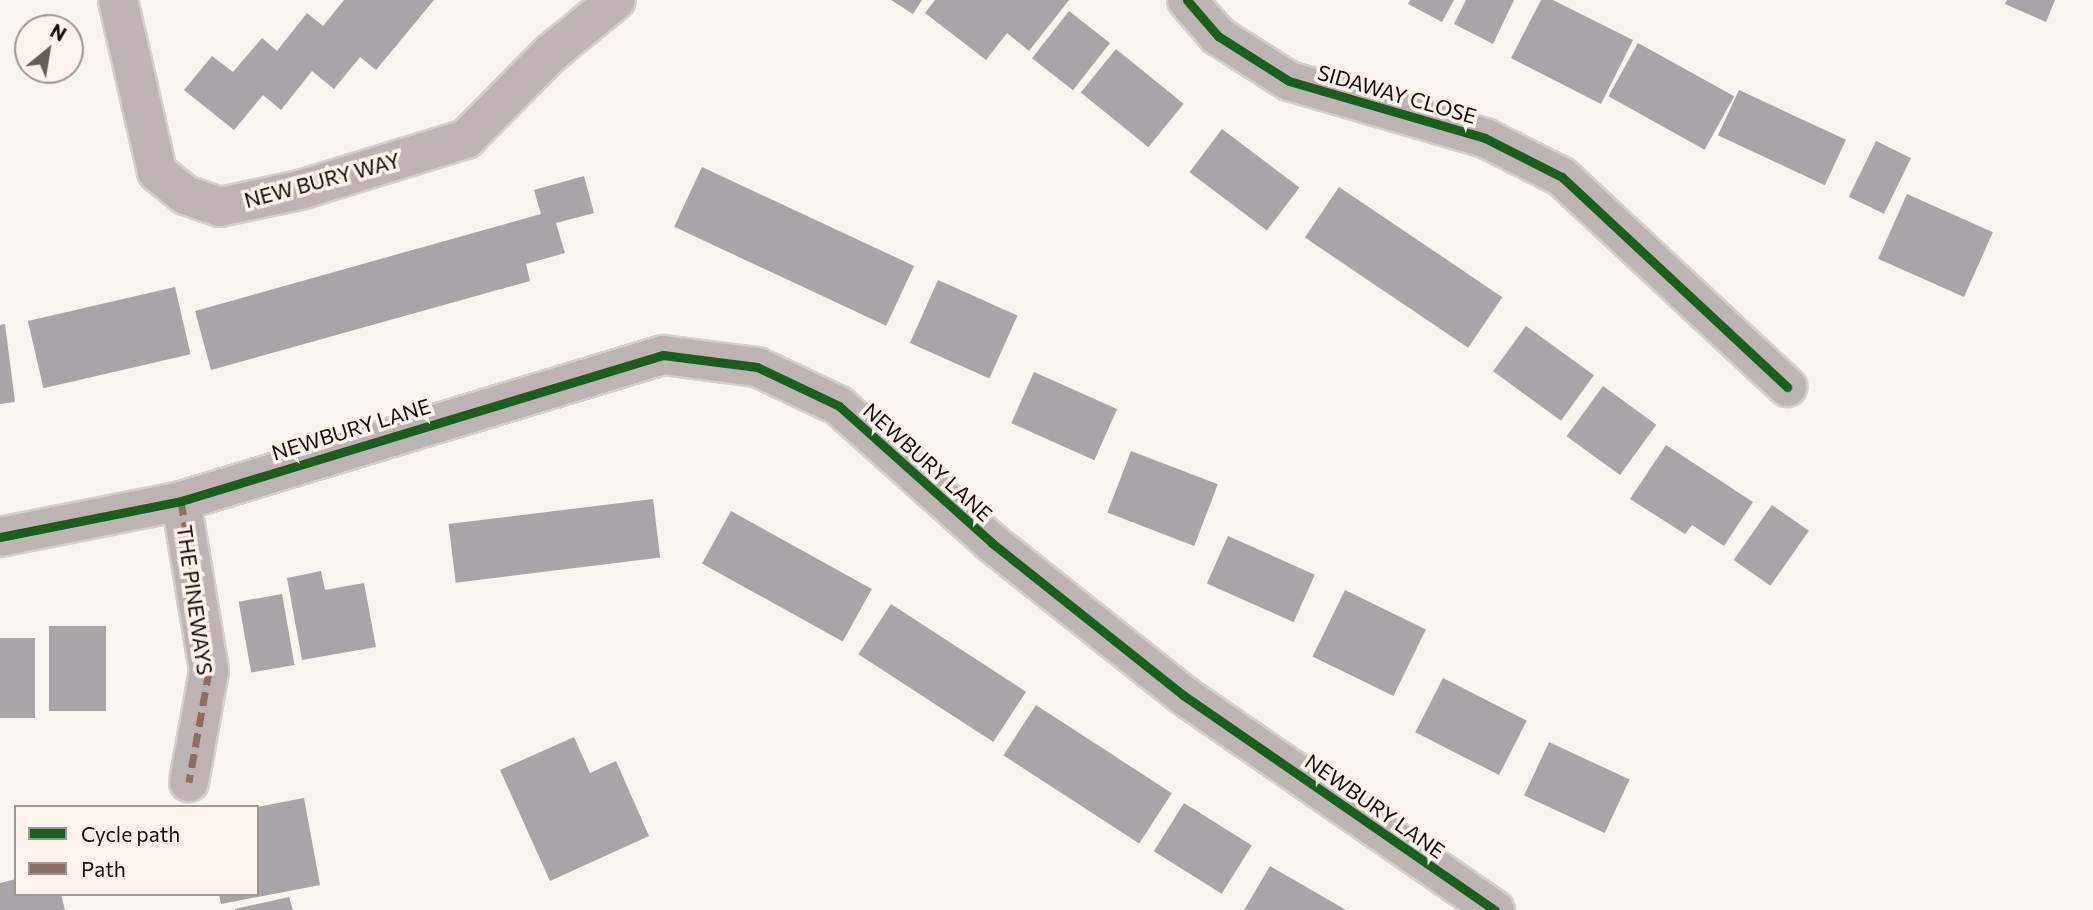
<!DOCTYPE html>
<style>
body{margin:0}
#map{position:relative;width:2093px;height:910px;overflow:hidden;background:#f9f4f0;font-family:Commissioner,sans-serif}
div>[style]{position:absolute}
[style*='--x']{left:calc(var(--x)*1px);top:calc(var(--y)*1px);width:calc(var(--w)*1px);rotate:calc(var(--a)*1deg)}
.building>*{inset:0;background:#a9a4a7;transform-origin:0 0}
.roads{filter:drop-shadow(2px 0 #d4cfcb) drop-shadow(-2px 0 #d4cfcb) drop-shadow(0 2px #d4cfcb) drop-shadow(0 -2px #d4cfcb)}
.minor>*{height:38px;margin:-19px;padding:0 19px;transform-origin:19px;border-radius:19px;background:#bdb3b3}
.quiet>*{height:7px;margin-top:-3.5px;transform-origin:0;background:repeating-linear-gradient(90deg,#8d6e63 0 14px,transparent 0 21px)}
.cycleway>*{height:9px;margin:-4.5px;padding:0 4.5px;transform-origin:4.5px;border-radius:4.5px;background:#1b5e20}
span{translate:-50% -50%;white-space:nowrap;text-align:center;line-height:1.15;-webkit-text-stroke:7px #fdf3ec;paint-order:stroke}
.street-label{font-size:21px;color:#140b06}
.legend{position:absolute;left:14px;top:805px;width:245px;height:91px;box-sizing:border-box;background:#fdf3ec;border:2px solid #a09690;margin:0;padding:9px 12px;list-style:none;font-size:21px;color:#140b06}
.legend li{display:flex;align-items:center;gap:14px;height:35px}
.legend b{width:35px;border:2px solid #a09690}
.north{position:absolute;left:14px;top:14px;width:70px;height:70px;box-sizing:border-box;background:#fdf3ec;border:2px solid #a09690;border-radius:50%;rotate:30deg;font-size:19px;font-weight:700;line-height:28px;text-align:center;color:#140b06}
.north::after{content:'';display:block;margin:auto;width:24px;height:32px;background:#645d58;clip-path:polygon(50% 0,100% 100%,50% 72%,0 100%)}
</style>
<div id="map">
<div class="building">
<div style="clip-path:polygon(344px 0,434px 0,376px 70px,360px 57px,334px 89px,312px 71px,281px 110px,263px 95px,234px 130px,184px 90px,212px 56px,233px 72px,262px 38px,277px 51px,307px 13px,323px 26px)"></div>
<div style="clip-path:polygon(891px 0,922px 0,913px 14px)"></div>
<div style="clip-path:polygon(935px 0,1069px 0,1029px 51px,1007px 33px,986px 60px,925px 13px)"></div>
<div style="clip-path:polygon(1410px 0,1454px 0,1442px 22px,1408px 4px)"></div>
<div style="clip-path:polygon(1466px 0,1514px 0,1493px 44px,1454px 24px)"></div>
<div style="clip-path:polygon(1541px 0,1553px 0,1633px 40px,1601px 104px,1511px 58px)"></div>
<div style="clip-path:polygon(2007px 0,2055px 0,2046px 22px,2005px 4px)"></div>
<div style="left:1069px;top:11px;width:52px;height:60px;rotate:38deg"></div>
<div style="left:1638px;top:43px;width:110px;height:61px;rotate:29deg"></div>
<div style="left:1116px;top:49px;width:87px;height:56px;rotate:39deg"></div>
<div style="left:1739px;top:90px;width:118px;height:50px;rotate:25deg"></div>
<div style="left:1222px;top:129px;width:97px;height:54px;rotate:37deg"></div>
<div style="left:1876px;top:141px;width:39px;height:62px;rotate:26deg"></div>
<div style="left:702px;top:167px;width:234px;height:66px;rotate:25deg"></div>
<div style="clip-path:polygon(584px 176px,594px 213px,556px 223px,565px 253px,526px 264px,530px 281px,211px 370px,195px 311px,541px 214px,534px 190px)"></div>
<div style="left:1339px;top:187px;width:197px;height:61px;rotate:34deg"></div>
<div style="left:1907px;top:194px;width:94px;height:71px;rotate:24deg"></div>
<div style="left:938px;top:280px;width:87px;height:69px;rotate:24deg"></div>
<div style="left:175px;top:287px;width:69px;height:151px;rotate:77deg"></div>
<div style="clip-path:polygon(5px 324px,15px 402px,0 404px,0 325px)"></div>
<div style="left:1526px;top:326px;width:84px;height:56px;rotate:36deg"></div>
<div style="left:1034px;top:372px;width:91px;height:56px;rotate:24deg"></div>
<div style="left:1603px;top:386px;width:66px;height:62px;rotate:36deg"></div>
<div style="clip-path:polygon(1666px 445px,1753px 502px,1724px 546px,1692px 525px,1685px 534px,1630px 499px)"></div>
<div style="left:1131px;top:451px;width:93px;height:66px;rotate:21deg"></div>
<div style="left:653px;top:499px;width:59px;height:206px;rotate:83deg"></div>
<div style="left:1772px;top:505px;width:45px;height:67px;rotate:35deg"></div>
<div style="left:731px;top:511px;width:161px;height:60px;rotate:29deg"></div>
<div style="left:1228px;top:536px;width:95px;height:52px;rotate:24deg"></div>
<div style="clip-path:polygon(321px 571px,325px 590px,364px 583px,376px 647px,302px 660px,287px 578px)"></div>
<div style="left:1345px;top:590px;width:90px;height:74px;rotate:26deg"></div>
<div style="left:282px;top:594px;width:72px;height:44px;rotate:80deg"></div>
<div style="left:891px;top:604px;width:161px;height:60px;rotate:33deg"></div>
<div style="left:49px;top:626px;width:57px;height:85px"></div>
<div style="left:0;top:638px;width:35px;height:80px"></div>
<div style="left:1443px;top:678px;width:94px;height:61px;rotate:27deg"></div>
<div style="left:1036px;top:705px;width:162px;height:60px;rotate:33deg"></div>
<div style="clip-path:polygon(574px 737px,590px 773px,616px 761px,649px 836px,550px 881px,500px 770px)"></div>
<div style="left:1549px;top:742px;width:89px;height:59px;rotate:25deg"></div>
<div style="clip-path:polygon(304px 798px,320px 885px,221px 904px,219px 894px,257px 894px,257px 807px)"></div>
<div style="left:1184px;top:803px;width:80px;height:57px;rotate:32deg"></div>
<div style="clip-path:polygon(1270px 866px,1346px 910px,1244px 910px)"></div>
<div style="clip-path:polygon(16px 879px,16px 894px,61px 894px,65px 910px,0 910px,0 883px)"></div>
<div style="clip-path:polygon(289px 897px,293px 910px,235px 910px,235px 909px)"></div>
</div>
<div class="roads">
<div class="minor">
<div style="--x:118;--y:0;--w:176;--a:77.2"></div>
<div style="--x:157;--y:172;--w:36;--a:39"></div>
<div style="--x:185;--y:195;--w:37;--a:19"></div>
<div style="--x:220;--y:207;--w:82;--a:-12"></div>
<div style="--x:300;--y:190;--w:174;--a:-17.1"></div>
<div style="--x:466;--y:139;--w:120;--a:-45.3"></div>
<div style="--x:550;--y:54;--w:85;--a:-39.3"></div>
<div style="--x:1187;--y:0;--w:48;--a:49.3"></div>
<div style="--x:1218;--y:36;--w:84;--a:32.4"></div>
<div style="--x:1289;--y:81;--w:204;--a:16.2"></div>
<div style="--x:1485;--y:138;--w:86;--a:26.9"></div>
<div style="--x:1562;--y:177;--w:308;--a:43"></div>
<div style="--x:181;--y:501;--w:172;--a:80.6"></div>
<div style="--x:209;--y:671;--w:113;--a:100.2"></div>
<div style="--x:0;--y:537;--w:185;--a:-11.2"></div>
<div style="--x:181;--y:501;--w:504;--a:-16.85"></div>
<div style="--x:663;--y:355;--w:95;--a:7.3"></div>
<div style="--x:757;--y:367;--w:91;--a:25.4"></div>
<div style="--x:839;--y:406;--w:205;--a:41.8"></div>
<div style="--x:992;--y:543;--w:244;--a:38.5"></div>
<div style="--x:1183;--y:695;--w:379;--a:34.6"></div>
</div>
</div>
<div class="quiet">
<div style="--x:181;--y:501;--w:172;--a:80.6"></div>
<div style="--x:209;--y:671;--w:113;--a:100.2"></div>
</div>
<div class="cycleway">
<div style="--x:1187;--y:0;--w:48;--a:49.3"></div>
<div style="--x:1218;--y:36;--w:84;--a:32.4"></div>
<div style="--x:1289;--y:81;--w:204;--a:16.2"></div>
<div style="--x:1485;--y:138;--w:86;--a:26.9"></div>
<div style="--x:1562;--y:177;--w:308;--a:43"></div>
<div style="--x:0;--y:537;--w:185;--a:-11.2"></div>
<div style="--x:181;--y:501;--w:504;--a:-16.85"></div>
<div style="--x:663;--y:355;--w:95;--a:7.3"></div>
<div style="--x:757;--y:367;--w:91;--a:25.4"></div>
<div style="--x:839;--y:406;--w:205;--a:41.8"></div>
<div style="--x:992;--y:543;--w:244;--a:38.5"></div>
<div style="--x:1183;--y:695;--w:379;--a:34.6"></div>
</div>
<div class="street-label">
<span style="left:1397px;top:94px;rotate:16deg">SIDAWAY CLOSE</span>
<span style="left:322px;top:180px;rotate:-15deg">NEW BURY WAY</span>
<span style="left:351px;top:429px;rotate:-17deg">NEWBURY LANE</span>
<span style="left:928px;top:462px;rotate:42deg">NEWBURY LANE</span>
<span style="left:195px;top:600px;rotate:82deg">THE PINEWAYS</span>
<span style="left:1375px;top:806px;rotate:35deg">NEWBURY LANE</span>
</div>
<ul class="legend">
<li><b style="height:9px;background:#1b5e20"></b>Cycle path</li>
<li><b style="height:9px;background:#8d6e63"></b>Path</li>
</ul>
<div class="north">N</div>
</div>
